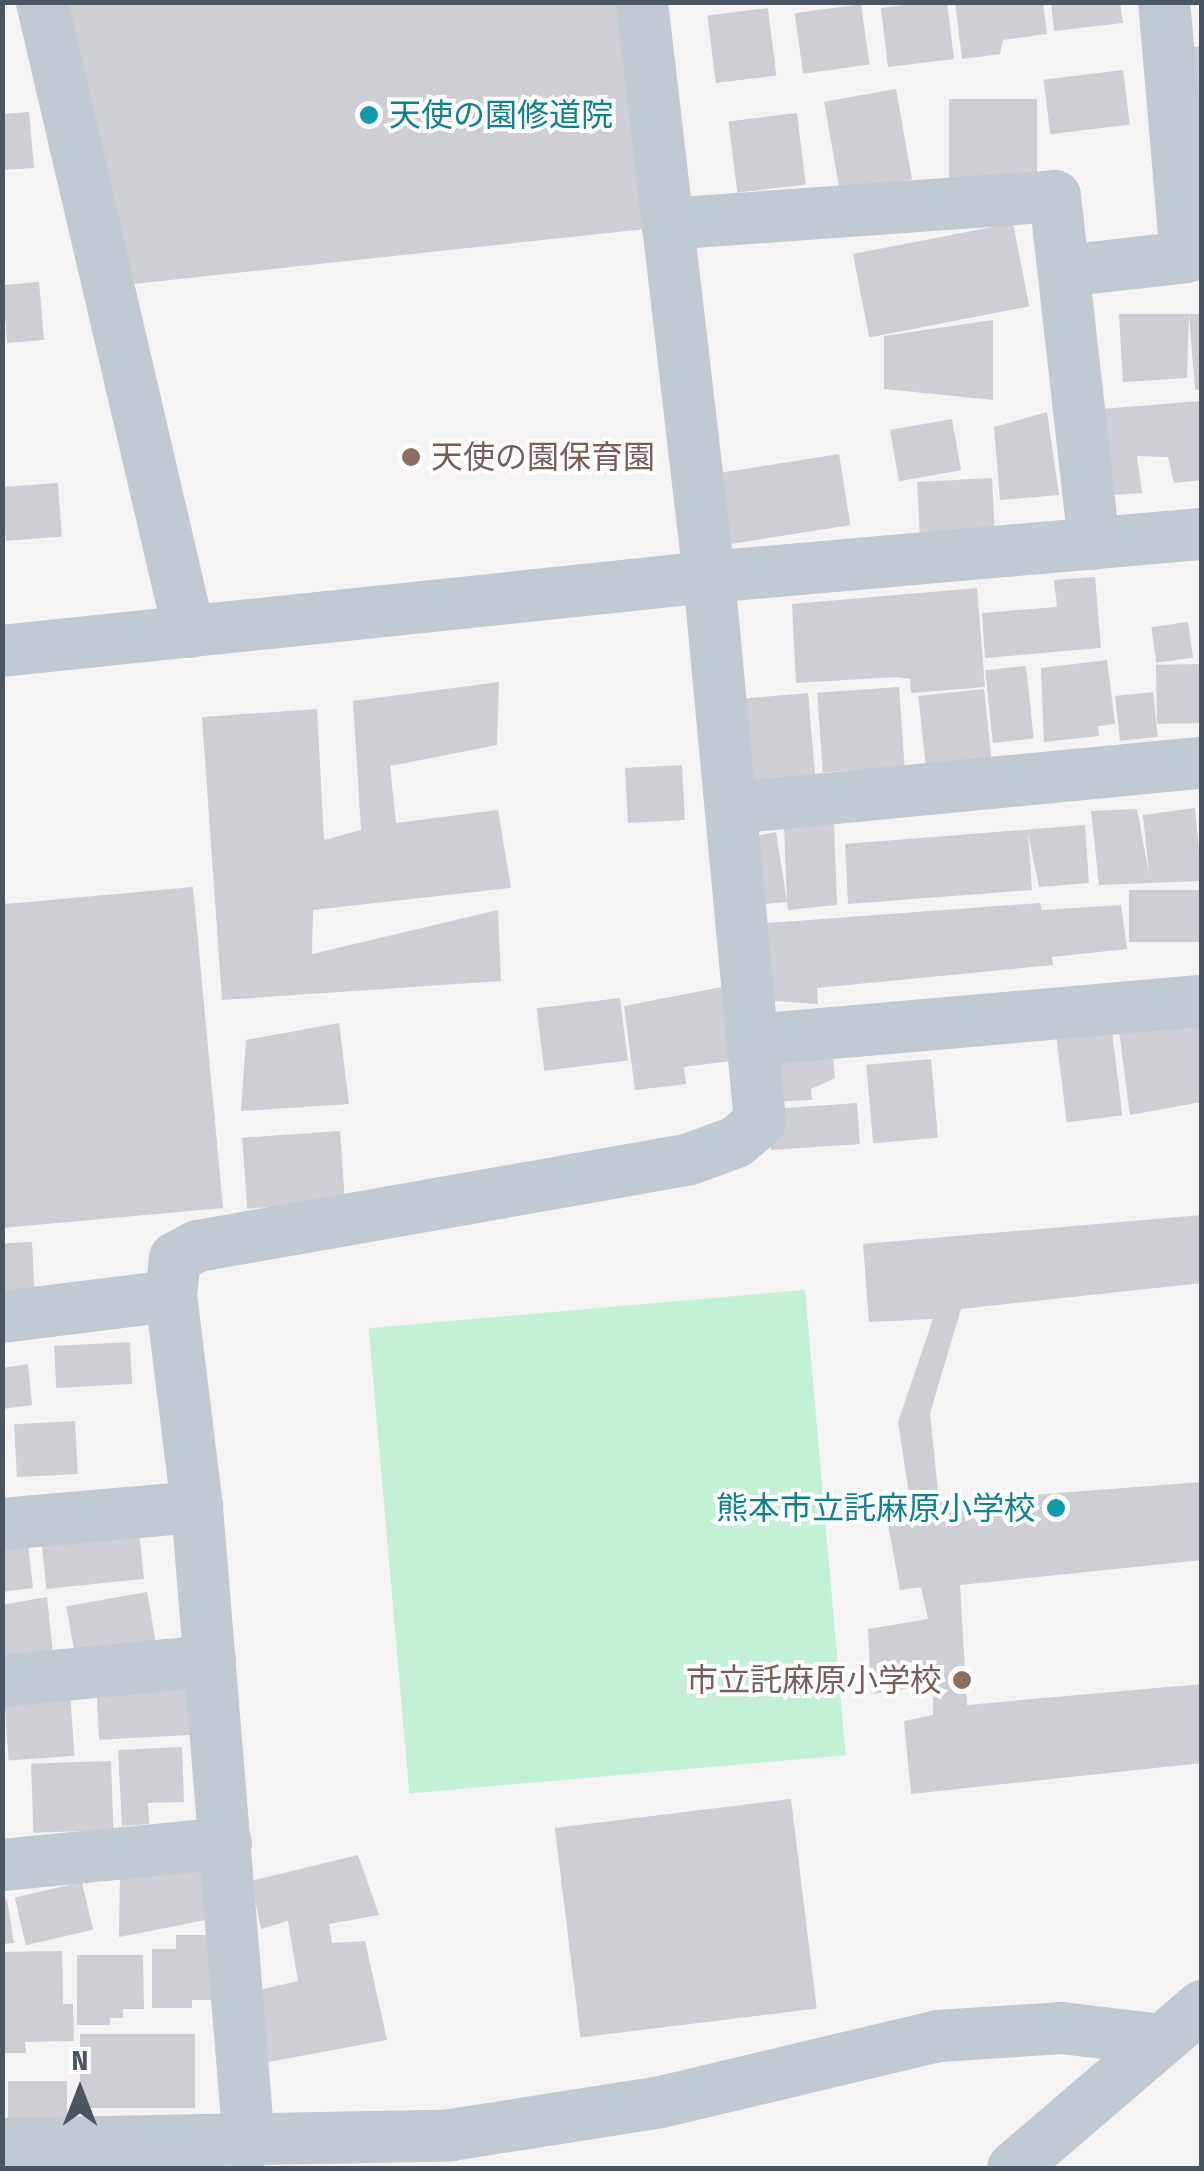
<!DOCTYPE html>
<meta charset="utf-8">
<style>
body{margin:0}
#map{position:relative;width:1204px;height:2171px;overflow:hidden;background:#f5f3f3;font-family:"Fira Sans Condensed","Noto Sans JP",sans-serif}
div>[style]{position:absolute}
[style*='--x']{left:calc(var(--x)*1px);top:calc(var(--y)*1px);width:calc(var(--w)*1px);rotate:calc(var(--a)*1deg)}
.green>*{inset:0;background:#c3f1d5;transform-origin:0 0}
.building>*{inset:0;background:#cdcfd5;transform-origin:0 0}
.minor>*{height:52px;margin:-26px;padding:0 26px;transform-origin:26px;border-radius:26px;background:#c1cad2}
.dots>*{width:28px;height:28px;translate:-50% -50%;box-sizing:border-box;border:5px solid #fff;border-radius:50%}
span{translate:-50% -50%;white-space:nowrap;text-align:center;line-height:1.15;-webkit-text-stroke:8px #fff;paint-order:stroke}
.culture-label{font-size:32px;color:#0d838f}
.left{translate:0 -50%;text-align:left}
.right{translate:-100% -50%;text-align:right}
.education-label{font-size:32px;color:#785e54}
.frame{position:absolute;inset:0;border:5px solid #4a5661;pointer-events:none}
.north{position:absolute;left:30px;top:2041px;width:100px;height:100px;-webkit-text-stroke:8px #fff;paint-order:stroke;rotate:0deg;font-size:28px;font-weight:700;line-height:40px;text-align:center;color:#4a5661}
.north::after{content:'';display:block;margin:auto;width:35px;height:45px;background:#4a5661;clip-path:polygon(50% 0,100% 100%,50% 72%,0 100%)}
</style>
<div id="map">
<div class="green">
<div style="left:805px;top:1290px;width:467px;height:438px;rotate:85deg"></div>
</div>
<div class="building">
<div style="clip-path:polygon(68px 2px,634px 2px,654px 228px,133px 284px)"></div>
<div style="clip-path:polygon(923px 2px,947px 2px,954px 59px,888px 67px,881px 8px)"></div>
<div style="clip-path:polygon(955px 2px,1043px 2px,1047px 34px,1003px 40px,1000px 54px,962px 59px)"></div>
<div style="clip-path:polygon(1051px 2px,1120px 2px,1123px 23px,1054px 31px)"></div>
<div style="left:861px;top:4px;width:61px;height:67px;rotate:82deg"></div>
<div style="left:768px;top:8px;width:68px;height:61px;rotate:83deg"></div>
<div style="clip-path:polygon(1202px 46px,1202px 136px,1183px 48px)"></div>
<div style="left:1123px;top:70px;width:55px;height:80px;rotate:83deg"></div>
<div style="left:896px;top:89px;width:92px;height:73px;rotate:80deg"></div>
<div style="left:1037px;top:99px;width:83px;height:88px;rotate:90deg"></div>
<div style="clip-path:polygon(29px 112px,34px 168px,2px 170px,2px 114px)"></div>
<div style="left:797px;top:113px;width:72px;height:69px;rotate:83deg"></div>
<div style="left:1013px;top:223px;width:85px;height:163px;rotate:79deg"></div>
<div style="left:39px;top:282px;width:58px;height:37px;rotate:85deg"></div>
<div style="clip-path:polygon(1119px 314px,1189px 314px,1187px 378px,1123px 382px)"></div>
<div style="clip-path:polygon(1189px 314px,1202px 314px,1202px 390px,1195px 390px)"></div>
<div style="clip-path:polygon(993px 320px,993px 400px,884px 389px,884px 336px)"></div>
<div style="clip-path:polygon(1202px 401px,1202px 480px,1174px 483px,1168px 457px,1137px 456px,1142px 493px,1099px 496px,1088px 410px)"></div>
<div style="clip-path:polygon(1047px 412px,1059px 495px,1000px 500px,994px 427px)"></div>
<div style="left:952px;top:419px;width:52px;height:63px;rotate:80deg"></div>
<div style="left:839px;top:454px;width:72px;height:139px;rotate:81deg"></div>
<div style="left:992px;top:478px;width:60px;height:75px;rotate:87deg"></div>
<div style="left:58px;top:483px;width:54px;height:56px;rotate:86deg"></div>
<div style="clip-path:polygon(1095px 577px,1101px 648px,985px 658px,982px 613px,1057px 607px,1054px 580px)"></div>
<div style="clip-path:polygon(977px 588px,985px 687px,911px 693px,910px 679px,896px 677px,796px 683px,792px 604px)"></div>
<div style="left:1188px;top:622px;width:36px;height:37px;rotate:82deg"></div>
<div style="clip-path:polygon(1107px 660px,1115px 724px,1098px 726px,1099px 736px,1044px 742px,1041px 668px)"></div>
<div style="left:1201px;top:664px;width:59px;height:45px;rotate:89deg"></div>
<div style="left:1026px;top:666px;width:73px;height:41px;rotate:84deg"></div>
<div style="clip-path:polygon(499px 682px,497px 745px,390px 766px,396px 823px,498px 810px,511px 888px,313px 910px,312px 954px,498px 910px,501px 981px,222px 1000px,202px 717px,317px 709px,324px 840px,361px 830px,353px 701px)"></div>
<div style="left:899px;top:687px;width:80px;height:82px;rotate:86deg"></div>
<div style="left:984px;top:689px;width:74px;height:66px;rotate:84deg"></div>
<div style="left:1153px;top:692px;width:45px;height:38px;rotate:84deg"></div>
<div style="left:808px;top:693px;width:84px;height:63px;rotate:85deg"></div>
<div style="left:682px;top:765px;width:55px;height:57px;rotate:87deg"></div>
<div style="clip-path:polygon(1195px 808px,1202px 881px,1099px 885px,1091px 811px,1137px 809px,1149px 874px,1143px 815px)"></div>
<div style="clip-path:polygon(834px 823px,837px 905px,788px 910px,787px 902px,752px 905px,746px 838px,776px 832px,787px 902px,784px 826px)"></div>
<div style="clip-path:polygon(1085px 825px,1089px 883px,1039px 887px,1028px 833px,1032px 890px,848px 904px,845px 844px)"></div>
<div style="clip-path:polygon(193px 887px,223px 1208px,2px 1228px,2px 890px,6px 904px)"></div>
<div style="left:1202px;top:890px;width:52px;height:73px;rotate:90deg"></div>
<div style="clip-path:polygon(1040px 903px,1042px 910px,1121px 905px,1127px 949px,1052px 957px,1053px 965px,817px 988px,818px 1004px,760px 1000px,754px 924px)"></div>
<div style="clip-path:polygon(737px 984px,746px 1059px,684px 1067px,686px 1084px,635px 1090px,624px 1006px)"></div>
<div style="left:620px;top:998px;width:63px;height:84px;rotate:83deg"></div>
<div style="clip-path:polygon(1202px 1002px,1202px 1102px,1130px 1115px,1117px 1016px)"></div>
<div style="clip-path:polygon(339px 1023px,349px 1104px,241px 1111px,246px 1040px)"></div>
<div style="left:1111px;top:1023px;width:93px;height:56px;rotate:83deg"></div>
<div style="clip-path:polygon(832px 1046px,835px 1078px,811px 1089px,812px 1100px,768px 1102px,765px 1055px)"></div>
<div style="left:931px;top:1059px;width:79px;height:65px;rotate:85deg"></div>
<div style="left:857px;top:1103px;width:41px;height:89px;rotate:86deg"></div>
<div style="left:340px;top:1131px;width:71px;height:98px;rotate:86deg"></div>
<div style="clip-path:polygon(1202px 1215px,1202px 1283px,961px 1309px,930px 1413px,939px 1502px,1202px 1482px,1202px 1560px,960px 1585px,967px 1705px,1202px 1684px,1202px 1763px,911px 1794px,904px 1721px,933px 1715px,933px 1685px,871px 1694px,868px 1629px,928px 1619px,921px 1587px,900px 1590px,887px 1518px,912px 1513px,898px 1422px,933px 1319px,869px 1322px,863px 1244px)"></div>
<div style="left:32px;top:1242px;width:65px;height:30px;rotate:87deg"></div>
<div style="left:130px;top:1342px;width:42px;height:76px;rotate:87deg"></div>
<div style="clip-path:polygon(28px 1364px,32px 1405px,2px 1409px,2px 1368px)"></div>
<div style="left:75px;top:1421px;width:53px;height:61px;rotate:87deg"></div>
<div style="left:139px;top:1532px;width:47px;height:98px;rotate:84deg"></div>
<div style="clip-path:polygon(28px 1545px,33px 1588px,2px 1592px,2px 1548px)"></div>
<div style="left:147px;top:1592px;width:53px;height:82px;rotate:80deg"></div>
<div style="clip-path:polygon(47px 1597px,54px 1663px,2px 1671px,2px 1605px)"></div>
<div style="left:187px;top:1677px;width:58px;height:91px;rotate:87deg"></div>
<div style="left:70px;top:1692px;width:64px;height:66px;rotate:86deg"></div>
<div style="clip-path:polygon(182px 1747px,184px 1802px,148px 1803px,149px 1824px,122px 1826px,118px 1750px)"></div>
<div style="left:111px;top:1761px;width:69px;height:80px;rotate:88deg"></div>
<div style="left:791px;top:1799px;width:211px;height:238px;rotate:83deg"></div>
<div style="clip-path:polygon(358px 1855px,379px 1915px,329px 1924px,332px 1943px,365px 1941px,387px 2040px,268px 2062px,259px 1990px,298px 1981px,288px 1921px,261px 1929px,251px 1881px)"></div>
<div style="clip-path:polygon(202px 1862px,206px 1920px,119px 1937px,120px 1873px)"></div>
<div style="left:82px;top:1882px;width:49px;height:69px;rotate:77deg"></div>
<div style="clip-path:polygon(7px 1899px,14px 1943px,2px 1944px,2px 1900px)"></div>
<div style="clip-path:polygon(176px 1935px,210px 1935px,211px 2000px,192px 2000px,192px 2008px,152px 2008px,152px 1949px,176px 1949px)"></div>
<div style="clip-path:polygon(62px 1951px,63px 2004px,73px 2004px,74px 2041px,25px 2042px,26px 2053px,2px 2053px,2px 1952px)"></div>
<div style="clip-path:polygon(77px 1955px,143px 1955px,144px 2009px,123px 2009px,123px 2018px,110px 2018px,110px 2025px,77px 2025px)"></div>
<div style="left:80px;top:2034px;width:115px;height:74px"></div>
<div style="left:67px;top:2081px;width:47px;height:59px;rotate:90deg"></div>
</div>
<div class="minor">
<div style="--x:42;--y:2;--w:647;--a:76.87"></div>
<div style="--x:667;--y:224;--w:389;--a:-4.1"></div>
<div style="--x:1055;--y:196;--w:350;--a:83.6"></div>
<div style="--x:1064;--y:271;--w:123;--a:-6.5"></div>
<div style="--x:1186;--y:257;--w:256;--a:-94.9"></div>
<div style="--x:2;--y:651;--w:711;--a:-5.98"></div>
<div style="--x:709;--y:577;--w:495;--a:-5"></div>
<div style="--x:731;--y:808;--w:473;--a:-5.5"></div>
<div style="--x:753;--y:1040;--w:451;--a:-5"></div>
<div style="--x:2;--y:1317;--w:170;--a:-7.1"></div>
<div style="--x:2;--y:1524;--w:196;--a:-5"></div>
<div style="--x:2;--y:1681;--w:209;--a:-5.5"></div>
<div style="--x:2;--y:1865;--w:225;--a:-5.6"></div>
<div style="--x:2;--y:2144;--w:449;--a:-1.1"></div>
<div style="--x:451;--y:2135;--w:213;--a:-8.9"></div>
<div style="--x:661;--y:2102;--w:285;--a:-13.4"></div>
<div style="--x:938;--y:2036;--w:124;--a:-3.7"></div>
<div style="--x:1062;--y:2028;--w:100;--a:6.9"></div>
<div style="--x:249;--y:2144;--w:639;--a:-94.67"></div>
<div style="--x:197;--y:1507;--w:213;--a:-97"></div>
<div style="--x:171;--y:1296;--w:38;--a:-84"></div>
<div style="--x:175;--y:1258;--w:26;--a:-28"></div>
<div style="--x:198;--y:1246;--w:500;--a:-10"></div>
<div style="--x:690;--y:1159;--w:49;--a:-20.3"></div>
<div style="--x:736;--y:1142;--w:31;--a:-40"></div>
<div style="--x:760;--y:1122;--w:547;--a:-95.35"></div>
<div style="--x:709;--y:577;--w:579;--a:-96.65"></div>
<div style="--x:1013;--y:2168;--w:249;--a:-40.6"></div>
</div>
<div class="dots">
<div style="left:369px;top:115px;background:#0f9aa8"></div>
<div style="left:411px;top:457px;background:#8d6e63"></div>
<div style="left:1056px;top:1508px;background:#0f9aa8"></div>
<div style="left:962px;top:1680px;background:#8d6e63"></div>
</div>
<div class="culture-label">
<span class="left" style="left:389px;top:115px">天使の園修道院</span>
<span class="right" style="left:1036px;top:1508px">熊本市立託麻原小学校</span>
</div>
<div class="education-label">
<span class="left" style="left:431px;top:457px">天使の園保育園</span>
<span class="right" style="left:942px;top:1680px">市立託麻原小学校</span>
</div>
<div class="frame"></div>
<div class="north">N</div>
</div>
